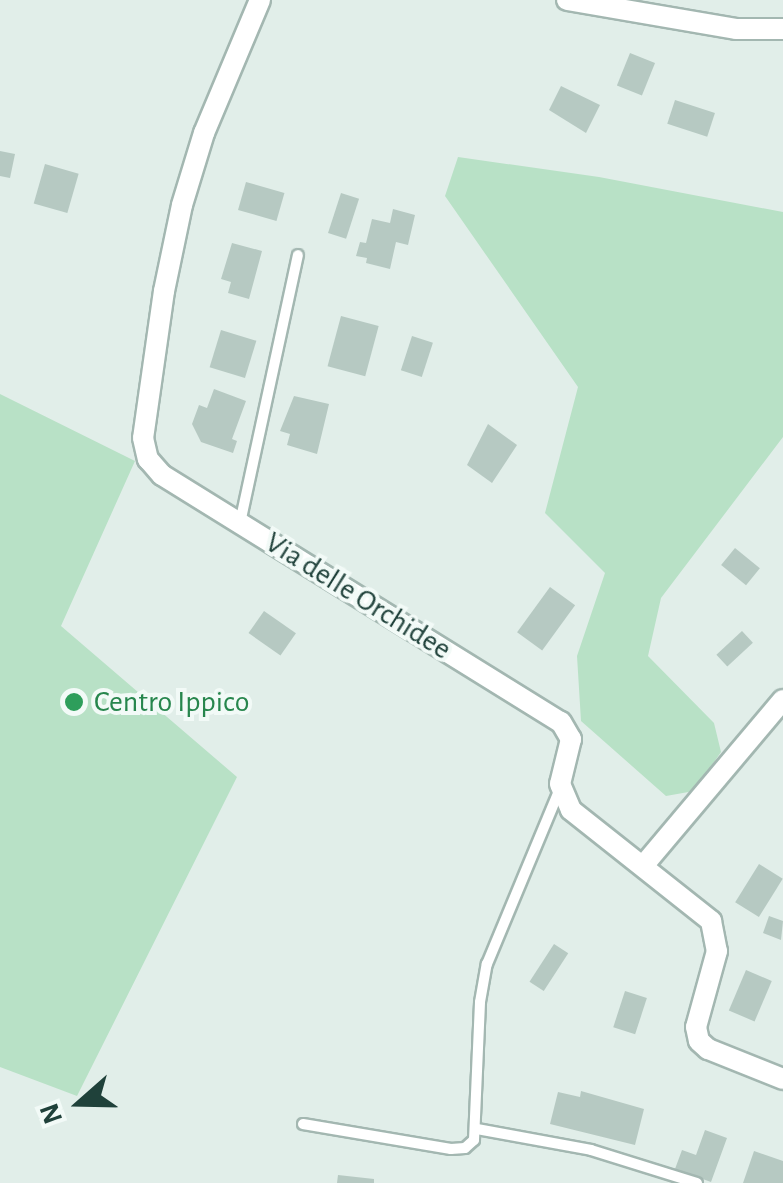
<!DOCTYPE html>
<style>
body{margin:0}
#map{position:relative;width:783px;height:1183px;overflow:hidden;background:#e1eee9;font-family:"Alegreya Sans",sans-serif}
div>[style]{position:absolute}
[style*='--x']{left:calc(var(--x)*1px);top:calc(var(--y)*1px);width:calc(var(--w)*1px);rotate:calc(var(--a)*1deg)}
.green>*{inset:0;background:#b8e1c6}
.building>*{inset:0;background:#b6c9c2;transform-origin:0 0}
.roads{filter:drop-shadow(2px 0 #a3b7b1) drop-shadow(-2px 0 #a3b7b1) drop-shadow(0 2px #a3b7b1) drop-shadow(0 -2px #a3b7b1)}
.service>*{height:10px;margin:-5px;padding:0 5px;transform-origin:5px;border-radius:5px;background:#fff}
.minor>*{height:20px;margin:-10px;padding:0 10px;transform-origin:10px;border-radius:10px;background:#fff}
.dots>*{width:28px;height:28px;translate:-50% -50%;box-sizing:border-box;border:5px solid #f2faf7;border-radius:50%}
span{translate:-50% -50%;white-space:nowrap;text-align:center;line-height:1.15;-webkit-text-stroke:8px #f2faf7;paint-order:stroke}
.street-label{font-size:30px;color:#1f413a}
.leisure-label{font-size:30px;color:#27864d}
.left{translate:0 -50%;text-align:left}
.north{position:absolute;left:30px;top:1053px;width:100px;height:100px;-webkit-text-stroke:8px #f2faf7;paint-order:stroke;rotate:250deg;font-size:28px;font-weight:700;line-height:40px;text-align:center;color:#1f413a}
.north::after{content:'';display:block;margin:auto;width:35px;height:45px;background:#1f413a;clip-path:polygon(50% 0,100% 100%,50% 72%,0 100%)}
</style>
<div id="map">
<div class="green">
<div style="clip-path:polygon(458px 157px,599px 177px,783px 212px,783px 437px,661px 598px,648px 656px,714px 723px,721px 752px,694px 791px,666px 796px,581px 721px,577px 656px,605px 573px,545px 513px,578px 387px,445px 196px)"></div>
<div style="clip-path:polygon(0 394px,135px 461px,61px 626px,237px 777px,77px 1096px,0 1067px)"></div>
</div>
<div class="building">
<div style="left:630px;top:53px;width:27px;height:35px;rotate:22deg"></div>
<div style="clip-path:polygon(561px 86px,600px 105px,586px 133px,549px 110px)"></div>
<div style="left:675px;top:100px;width:42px;height:25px;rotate:18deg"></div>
<div style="clip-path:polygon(0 151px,15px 154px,10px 178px,0 176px)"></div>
<div style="left:45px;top:164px;width:35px;height:41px;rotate:16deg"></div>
<div style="left:246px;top:182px;width:40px;height:29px;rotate:16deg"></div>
<div style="left:341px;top:193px;width:19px;height:42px;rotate:18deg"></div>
<div style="clip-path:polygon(393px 209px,415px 215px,408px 245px,396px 242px,390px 269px,366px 263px,367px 258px,356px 256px,360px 242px,366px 243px,372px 219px,390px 223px)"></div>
<div style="clip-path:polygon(232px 243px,262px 251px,249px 299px,228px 293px,231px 282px,221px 279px)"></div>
<div style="left:341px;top:316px;width:39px;height:52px;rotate:15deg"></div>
<div style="left:221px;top:330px;width:37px;height:39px;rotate:17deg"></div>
<div style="left:412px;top:336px;width:22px;height:36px;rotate:18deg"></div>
<div style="clip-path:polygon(214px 389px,246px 401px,232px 439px,237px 441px,233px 453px,201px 442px,192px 424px,199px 405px,207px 408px)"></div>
<div style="clip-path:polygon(294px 396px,329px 404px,317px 454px,287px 445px,290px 434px,280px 431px)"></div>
<div style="clip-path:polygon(488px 424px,517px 445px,492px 483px,467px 465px)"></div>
<div style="left:735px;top:548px;width:32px;height:22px;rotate:39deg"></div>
<div style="left:550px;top:587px;width:31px;height:56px;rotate:36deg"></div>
<div style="left:264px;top:611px;width:39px;height:27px;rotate:35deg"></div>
<div style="left:742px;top:631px;width:16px;height:35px;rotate:47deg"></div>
<div style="left:759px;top:864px;width:28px;height:45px;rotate:32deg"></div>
<div style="clip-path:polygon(769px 916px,783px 921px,781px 940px,763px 933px)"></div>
<div style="left:554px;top:944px;width:17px;height:45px;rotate:33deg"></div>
<div style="left:746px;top:970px;width:28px;height:44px;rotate:23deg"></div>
<div style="left:625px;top:991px;width:23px;height:38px;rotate:18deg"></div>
<div style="clip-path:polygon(581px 1091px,644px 1109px,635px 1145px,550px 1124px,558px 1092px,580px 1097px)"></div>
<div style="clip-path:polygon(705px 1130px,727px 1138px,711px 1182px,675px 1169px,682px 1150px,696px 1155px)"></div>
<div style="clip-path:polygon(754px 1151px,783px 1161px,783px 1183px,743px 1183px)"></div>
<div style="clip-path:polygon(338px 1175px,374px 1179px,374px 1183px,337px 1183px)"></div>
</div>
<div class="roads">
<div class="service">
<div style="--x:240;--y:523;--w:274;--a:-77.8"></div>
<div style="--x:303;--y:1124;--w:150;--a:9.6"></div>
<div style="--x:451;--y:1149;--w:14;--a:-4"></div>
<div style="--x:465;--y:1148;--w:12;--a:-42"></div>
<div style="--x:474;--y:1140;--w:138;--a:-87.5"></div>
<div style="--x:480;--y:1002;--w:39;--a:-80"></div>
<div style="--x:487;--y:964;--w:190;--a:-67.4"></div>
<div style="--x:477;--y:1129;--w:116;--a:10.4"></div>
<div style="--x:591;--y:1150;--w:111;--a:17.3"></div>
</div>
<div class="minor">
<div style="--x:260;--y:0;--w:144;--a:112.8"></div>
<div style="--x:204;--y:133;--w:75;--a:107"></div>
<div style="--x:182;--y:205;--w:88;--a:101.8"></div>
<div style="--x:164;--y:291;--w:148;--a:98.1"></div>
<div style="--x:143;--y:438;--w:22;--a:77"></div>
<div style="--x:148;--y:459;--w:21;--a:49"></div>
<div style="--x:162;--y:475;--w:469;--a:31.8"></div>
<div style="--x:561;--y:722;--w:20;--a:60"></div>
<div style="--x:571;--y:739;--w:46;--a:103.7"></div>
<div style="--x:560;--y:784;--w:28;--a:67"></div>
<div style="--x:571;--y:810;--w:179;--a:38.4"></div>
<div style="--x:711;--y:921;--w:31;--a:79"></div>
<div style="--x:717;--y:951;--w:79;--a:105.4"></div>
<div style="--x:696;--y:1027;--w:14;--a:78"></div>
<div style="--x:699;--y:1041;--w:12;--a:42"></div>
<div style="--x:708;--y:1049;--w:81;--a:21.8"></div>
<div style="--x:567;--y:0;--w:171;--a:9.7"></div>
<div style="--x:736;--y:29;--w:47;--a:0"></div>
<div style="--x:643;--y:866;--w:217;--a:-49.9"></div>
</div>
</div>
<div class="dots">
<div style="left:74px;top:702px;background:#2e9e5b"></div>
</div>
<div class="street-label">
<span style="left:358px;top:596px;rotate:32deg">Via delle Orchidee</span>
</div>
<div class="leisure-label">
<span class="left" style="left:94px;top:702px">Centro Ippico</span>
</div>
<div class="north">N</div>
</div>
